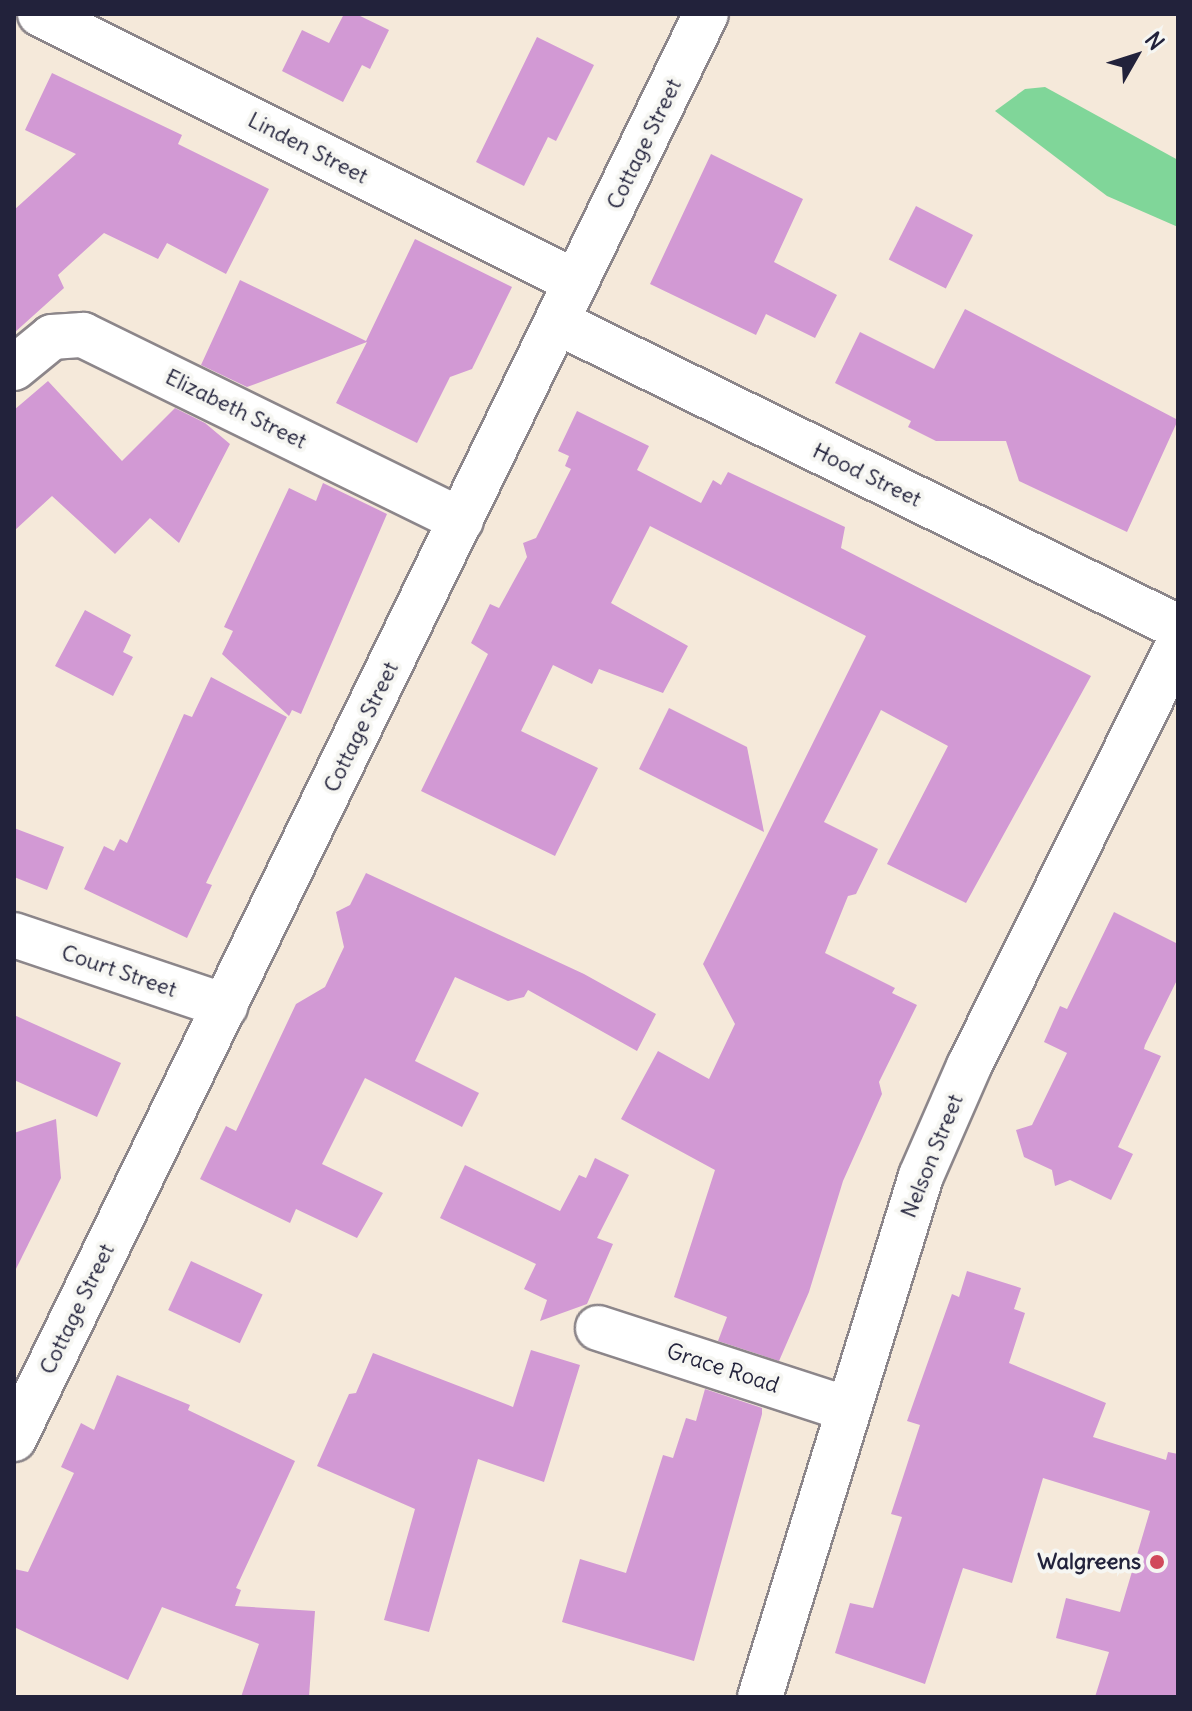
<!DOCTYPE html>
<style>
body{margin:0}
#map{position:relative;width:1192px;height:1711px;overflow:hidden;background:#f5e9da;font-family:Delius,sans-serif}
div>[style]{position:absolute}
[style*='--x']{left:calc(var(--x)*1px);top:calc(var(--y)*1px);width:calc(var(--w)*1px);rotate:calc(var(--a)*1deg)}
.green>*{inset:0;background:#80d699}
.building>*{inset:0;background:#d299d4;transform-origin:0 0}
.roads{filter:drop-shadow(2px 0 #8c868a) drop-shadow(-2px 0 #8c868a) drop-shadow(0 2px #8c868a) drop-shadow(0 -2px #8c868a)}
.minor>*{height:44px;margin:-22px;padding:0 22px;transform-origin:22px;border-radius:22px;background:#fff}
.tertiary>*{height:44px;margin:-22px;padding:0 22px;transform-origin:22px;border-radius:22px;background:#fff}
.dots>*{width:22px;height:22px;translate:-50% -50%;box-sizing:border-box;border:4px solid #f6f6f2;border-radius:50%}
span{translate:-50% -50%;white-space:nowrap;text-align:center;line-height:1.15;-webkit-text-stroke:8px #f6f6f2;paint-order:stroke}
.street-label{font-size:22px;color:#22223b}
.poi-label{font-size:22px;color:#22223b;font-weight:700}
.right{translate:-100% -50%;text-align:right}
.frame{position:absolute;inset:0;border:16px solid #22223b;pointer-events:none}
.north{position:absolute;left:1096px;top:16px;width:80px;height:80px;-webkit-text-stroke:6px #f6f6f2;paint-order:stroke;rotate:51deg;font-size:22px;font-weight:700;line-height:32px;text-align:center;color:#22223b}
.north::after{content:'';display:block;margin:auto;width:28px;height:36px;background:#22223b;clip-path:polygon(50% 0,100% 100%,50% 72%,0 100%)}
</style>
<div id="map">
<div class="green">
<div style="clip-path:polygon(1045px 87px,1178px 160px,1178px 227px,1107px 196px,995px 111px,1025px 89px)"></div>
</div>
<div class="building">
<div style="clip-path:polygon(344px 14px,356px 14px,389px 30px,370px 69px,362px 65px,343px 102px,282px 71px,302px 30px,329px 43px)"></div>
<div style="clip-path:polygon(537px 37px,594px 65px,556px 141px,548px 137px,524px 186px,476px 162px)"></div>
<div style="clip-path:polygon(52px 73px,182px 135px,178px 144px,269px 189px,226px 274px,167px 243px,158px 259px,104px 233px,58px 275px,64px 288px,14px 333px,14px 210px,76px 154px,25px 130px)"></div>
<div style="clip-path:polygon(711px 154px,803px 199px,774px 262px,837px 295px,815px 338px,766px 314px,756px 335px,650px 284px)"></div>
<div style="left:916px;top:206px;width:64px;height:60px;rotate:27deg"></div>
<div style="clip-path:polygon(415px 239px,512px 287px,472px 369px,450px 377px,417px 443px,336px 403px,367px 342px,247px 387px,201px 365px,240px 280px,366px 341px)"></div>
<div style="clip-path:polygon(965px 309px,1178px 420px,1127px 532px,1019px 481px,1006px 441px,936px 441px,908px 427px,911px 421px,835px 383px,860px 332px,934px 369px)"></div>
<div style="clip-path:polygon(48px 381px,122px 461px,175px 408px,205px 423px,230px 444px,179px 543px,150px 518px,115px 554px,52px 496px,14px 531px,14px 410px)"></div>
<div style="clip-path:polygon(577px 411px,649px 446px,637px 470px,701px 503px,713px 480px,721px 485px,728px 472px,845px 527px,841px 548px,1091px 676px,966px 903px,887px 864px,948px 746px,881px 710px,824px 822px,878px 849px,856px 894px,848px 896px,825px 953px,895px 988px,892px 993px,917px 1005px,879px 1082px,882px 1094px,843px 1181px,809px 1292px,779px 1361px,718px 1341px,727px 1317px,674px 1297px,715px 1170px,621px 1119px,658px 1051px,709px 1079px,735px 1024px,703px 964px,866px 636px,650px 526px,611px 603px,688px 646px,663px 693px,599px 669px,592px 684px,553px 665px,521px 731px,598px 768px,555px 856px,421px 791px,488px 654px,471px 643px,490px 604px,499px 608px,527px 557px,523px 543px,536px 538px,571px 469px,565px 466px,569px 456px,558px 451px)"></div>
<div style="clip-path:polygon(323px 483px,387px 514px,301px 714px,292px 710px,289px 716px,222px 654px,233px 631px,224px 627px,289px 488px,316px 501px)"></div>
<div style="clip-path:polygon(85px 610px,131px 635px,123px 652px,133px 657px,113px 696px,55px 666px)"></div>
<div style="clip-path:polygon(211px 677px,287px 717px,206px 883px,212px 885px,187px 938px,84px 889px,104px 846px,114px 851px,120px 839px,127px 843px,184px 714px,192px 717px)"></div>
<div style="clip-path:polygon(669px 708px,747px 747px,764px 832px,639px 769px)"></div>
<div style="clip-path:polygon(14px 828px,64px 847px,47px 890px,14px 877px)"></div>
<div style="clip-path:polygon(366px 873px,584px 974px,656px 1014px,637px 1051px,528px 990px,524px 997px,508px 1001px,455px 977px,415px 1061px,479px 1093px,462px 1127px,365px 1078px,322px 1164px,383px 1193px,357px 1238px,296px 1209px,290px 1223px,200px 1179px,226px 1126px,236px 1131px,296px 1004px,325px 987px,344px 947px,336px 912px,350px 905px)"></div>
<div style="clip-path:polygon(1114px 912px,1178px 944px,1178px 978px,1145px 1045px,1144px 1049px,1161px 1056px,1118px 1147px,1133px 1154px,1111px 1200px,1070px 1180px,1055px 1186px,1052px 1170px,1024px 1157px,1016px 1130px,1032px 1125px,1067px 1053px,1044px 1042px,1060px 1006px,1067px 1009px)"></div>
<div style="clip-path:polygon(14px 1015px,121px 1063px,97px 1117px,14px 1080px)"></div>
<div style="clip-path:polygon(56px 1119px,61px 1178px,14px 1273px,14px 1133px)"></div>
<div style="clip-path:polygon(595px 1158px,629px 1175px,597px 1238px,613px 1244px,587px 1304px,540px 1321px,547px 1300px,524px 1289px,536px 1264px,440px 1218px,465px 1165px,560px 1211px,579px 1175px,586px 1178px)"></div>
<div style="left:191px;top:1261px;width:79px;height:54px;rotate:25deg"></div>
<div style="clip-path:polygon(967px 1271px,1021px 1288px,1014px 1309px,1025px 1313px,1009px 1363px,1106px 1403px,1093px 1437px,1166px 1460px,1168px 1452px,1178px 1454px,1178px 1697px,1095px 1697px,1109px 1652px,1056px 1638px,1066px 1598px,1120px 1612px,1150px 1511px,1043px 1478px,1012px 1583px,963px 1568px,925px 1684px,835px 1653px,850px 1603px,873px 1608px,902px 1517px,891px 1514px,920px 1425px,907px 1421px,952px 1294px,959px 1297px)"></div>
<div style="clip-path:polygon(531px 1350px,580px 1365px,544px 1482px,478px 1459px,429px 1632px,384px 1620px,415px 1509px,317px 1466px,349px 1394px,356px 1393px,373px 1353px,513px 1407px)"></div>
<div style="clip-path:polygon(117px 1375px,190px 1405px,188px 1410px,295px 1461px,236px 1588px,241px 1590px,235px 1606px,315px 1611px,309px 1697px,241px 1697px,259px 1644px,162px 1607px,128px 1680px,14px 1627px,14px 1569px,28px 1572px,74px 1473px,61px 1467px,81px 1423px,94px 1430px)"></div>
<div style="clip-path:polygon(705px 1389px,762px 1408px,762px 1414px,694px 1661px,562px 1622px,580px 1559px,626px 1573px,663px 1455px,673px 1458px,686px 1418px,696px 1421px)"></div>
</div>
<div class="roads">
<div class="minor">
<div style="--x:40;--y:14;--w:599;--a:26.57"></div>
<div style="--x:557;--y:322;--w:692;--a:26.16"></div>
<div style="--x:14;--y:368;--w:49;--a:-39.2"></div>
<div style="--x:52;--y:337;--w:31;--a:-4"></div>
<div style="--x:83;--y:335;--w:421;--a:26.1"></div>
<div style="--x:14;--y:935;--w:223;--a:18.6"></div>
<div style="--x:598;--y:1328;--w:262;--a:18"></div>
<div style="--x:760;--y:1697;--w:545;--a:-72.83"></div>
<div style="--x:921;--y:1176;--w:120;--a:-66.4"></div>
<div style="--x:969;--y:1066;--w:470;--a:-63.6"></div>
</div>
<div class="tertiary">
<div style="--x:14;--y:1439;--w:1584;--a:-64.1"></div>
</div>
</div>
<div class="dots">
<div style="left:1157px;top:1562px;background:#d1495b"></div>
</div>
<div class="street-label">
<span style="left:644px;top:144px;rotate:-64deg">Cottage Street</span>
<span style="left:308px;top:148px;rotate:27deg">Linden Street</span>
<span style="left:236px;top:409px;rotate:26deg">Elizabeth Street</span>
<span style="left:867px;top:475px;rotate:26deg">Hood Street</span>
<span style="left:361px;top:727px;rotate:-64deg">Cottage Street</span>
<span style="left:119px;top:971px;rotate:19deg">Court Street</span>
<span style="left:932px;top:1156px;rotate:-68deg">Nelson Street</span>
<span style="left:77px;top:1309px;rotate:-64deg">Cottage Street</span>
<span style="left:723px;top:1368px;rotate:18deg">Grace Road</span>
</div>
<div class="poi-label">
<span class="right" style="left:1141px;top:1562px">Walgreens</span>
</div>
<div class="frame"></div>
<div class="north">N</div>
</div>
